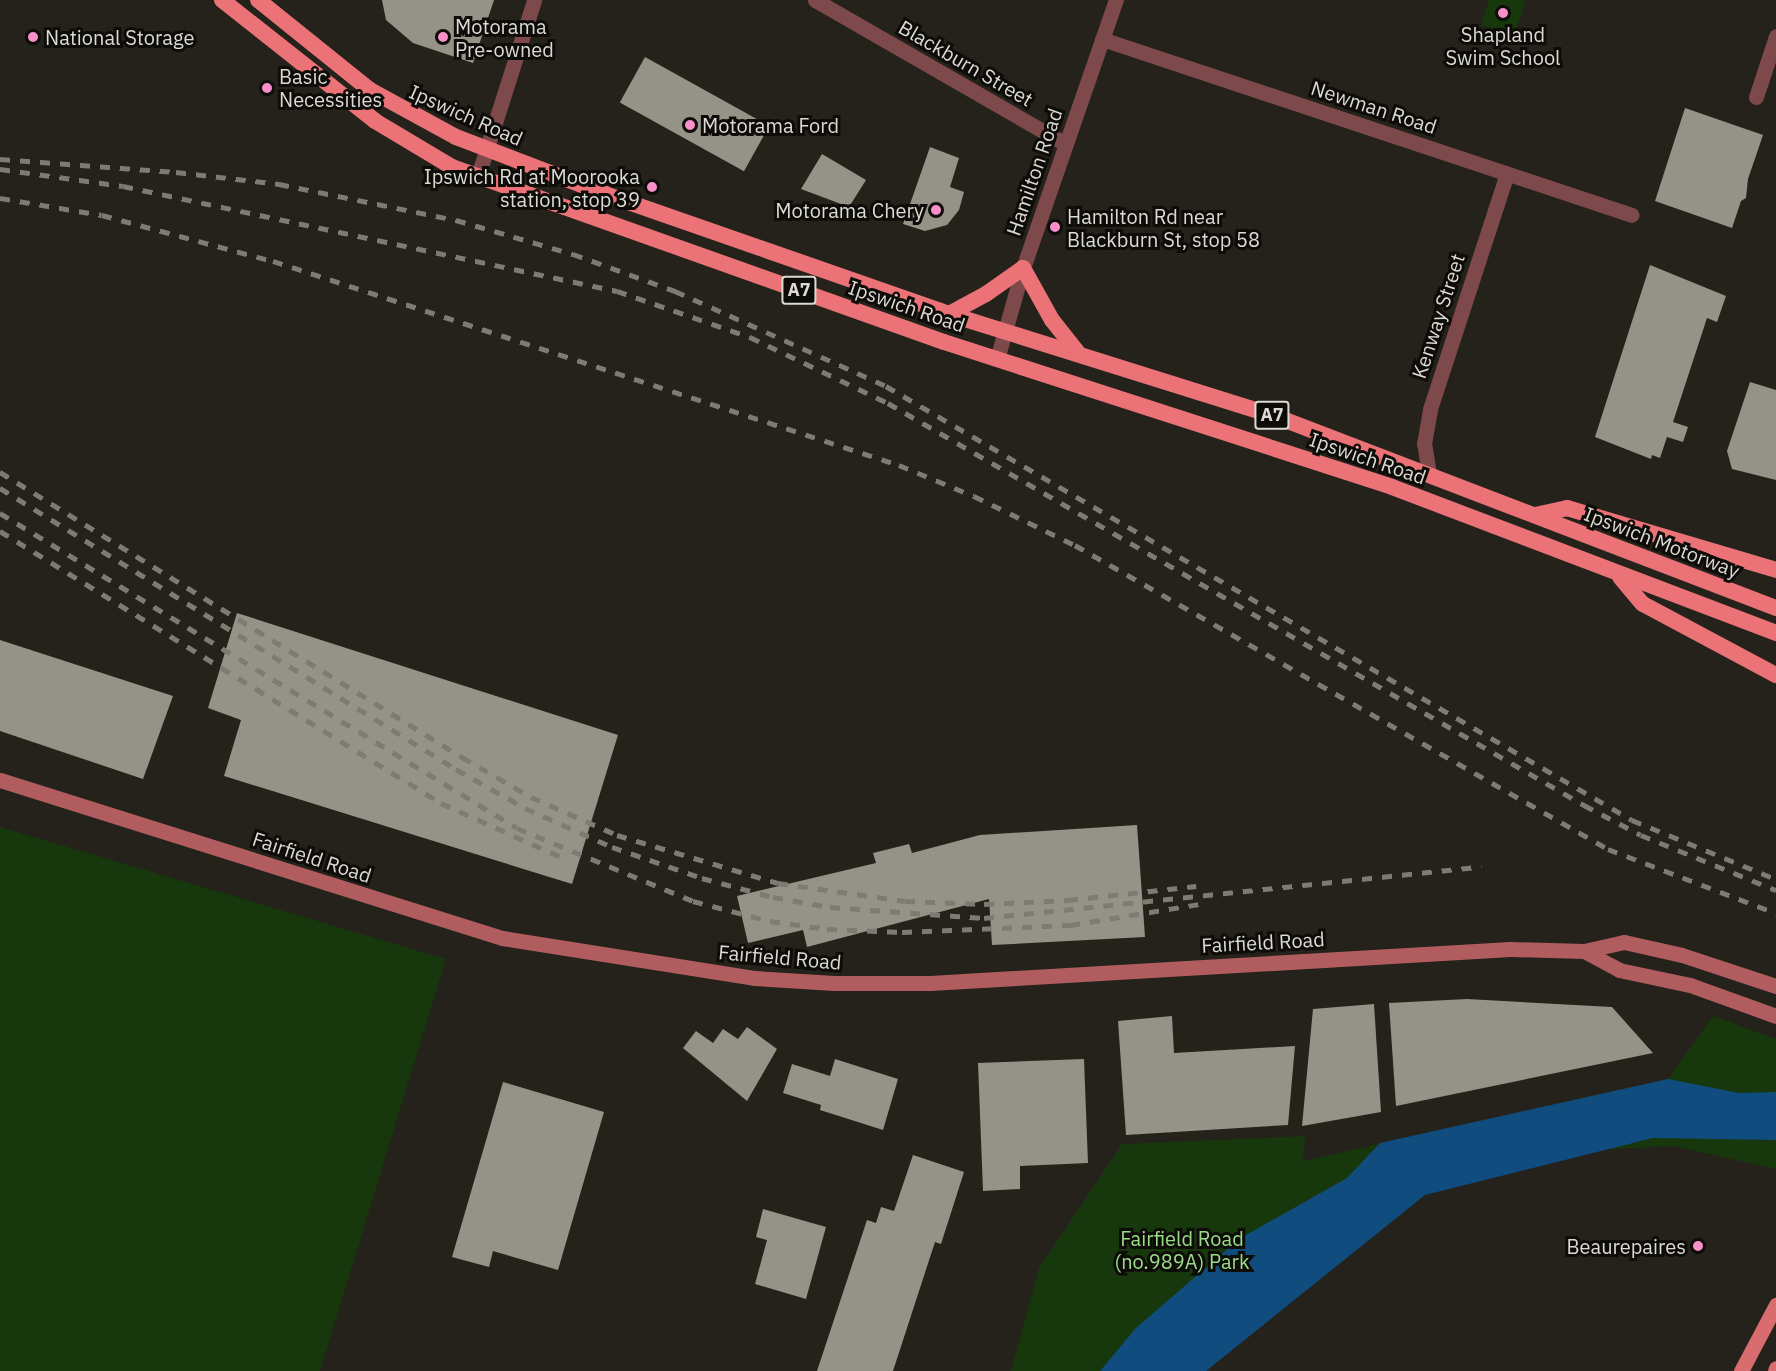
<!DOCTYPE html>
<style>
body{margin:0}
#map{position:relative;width:1776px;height:1371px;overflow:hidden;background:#24221a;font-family:"IBM Plex Sans",sans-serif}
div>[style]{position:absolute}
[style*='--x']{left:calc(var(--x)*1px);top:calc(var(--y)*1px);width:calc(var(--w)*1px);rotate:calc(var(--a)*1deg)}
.green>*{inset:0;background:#17370d}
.water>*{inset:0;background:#114c7e}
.building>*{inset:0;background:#959388;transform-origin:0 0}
.minor>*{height:15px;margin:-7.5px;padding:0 7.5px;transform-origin:7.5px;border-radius:7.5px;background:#7e494a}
.tertiary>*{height:15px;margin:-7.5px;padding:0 7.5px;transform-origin:7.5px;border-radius:7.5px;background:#7e494a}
.secondary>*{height:15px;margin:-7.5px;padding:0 7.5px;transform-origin:7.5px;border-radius:7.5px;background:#b15d5f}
.primary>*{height:15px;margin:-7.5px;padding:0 7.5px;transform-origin:7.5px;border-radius:7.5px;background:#d96c6f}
.trunk>*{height:16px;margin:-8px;padding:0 8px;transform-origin:8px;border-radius:8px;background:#eb7276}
.rail>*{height:4.5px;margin-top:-2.25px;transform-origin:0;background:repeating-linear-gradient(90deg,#7c7b74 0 10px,transparent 0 20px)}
.dots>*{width:16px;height:16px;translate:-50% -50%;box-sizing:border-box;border:3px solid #0d0c08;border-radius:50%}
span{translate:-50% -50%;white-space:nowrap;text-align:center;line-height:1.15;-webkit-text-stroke:6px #0d0c08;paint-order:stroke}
.shield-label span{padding:2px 4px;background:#0d0c08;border:2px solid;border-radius:4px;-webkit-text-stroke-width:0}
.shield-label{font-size:18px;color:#dbdad5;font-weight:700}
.poi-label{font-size:20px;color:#dbdad5}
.left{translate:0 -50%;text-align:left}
.right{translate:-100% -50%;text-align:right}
.street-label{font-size:20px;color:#dbdad5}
.park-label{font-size:20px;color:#9adc88}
</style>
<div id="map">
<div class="green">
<div style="clip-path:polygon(1489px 0,1526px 0,1514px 36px,1481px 25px)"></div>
<div style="clip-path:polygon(0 827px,446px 959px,320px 1371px,0 1371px)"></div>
<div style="clip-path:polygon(1713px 1016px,1776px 1039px,1776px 1169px,1673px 1146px,1595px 1150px,1425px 1195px,1203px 1371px,1011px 1371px,1039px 1268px,1122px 1144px,1305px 1136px,1303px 1161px,1668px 1079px)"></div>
</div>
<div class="water">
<div style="clip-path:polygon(1668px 1079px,1739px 1093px,1776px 1092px,1776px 1140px,1653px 1138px,1425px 1195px,1206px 1371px,1100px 1371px,1136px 1328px,1239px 1239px,1347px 1178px,1380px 1143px)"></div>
</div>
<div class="building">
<div style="clip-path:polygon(382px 0,494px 0,473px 63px,413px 43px,386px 20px)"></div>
<div style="left:645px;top:57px;width:142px;height:52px;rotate:29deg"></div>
<div style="clip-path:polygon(1685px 108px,1763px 135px,1748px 179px,1746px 198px,1741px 201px,1732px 228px,1655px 201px)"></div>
<div style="clip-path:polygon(930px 147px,959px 158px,950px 187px,964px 192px,959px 210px,947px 225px,925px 231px,903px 224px)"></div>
<div style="clip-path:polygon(822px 154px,866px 180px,849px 207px,801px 189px)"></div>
<div style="clip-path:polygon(1650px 265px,1726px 296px,1717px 322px,1707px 318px,1673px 422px,1688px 427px,1683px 442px,1667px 437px,1660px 458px,1652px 455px,1651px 459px,1595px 437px)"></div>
<div style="clip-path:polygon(1750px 382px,1776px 390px,1776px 480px,1732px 469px,1727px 451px)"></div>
<div style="clip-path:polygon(237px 613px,618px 735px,572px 884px,224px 776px,241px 720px,208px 708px)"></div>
<div style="clip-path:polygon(0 640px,173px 696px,143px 779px,0 731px)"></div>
<div style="clip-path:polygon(1137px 825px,1145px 937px,992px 945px,989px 899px,807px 947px,803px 930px,748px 943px,737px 896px,876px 863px,873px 853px,909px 844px,912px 853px,980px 835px)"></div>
<div style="clip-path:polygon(1467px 999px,1612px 1007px,1653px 1053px,1396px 1106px,1389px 1003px)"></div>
<div style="clip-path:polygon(1374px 1004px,1381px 1112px,1302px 1126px,1313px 1009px)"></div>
<div style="clip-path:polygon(1172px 1016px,1174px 1053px,1295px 1046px,1288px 1125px,1126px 1135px,1118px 1021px)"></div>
<div style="clip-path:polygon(747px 1027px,777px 1049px,747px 1101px,683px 1048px,696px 1031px,713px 1043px,723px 1029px,738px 1039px)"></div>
<div style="clip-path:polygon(835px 1059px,898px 1079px,883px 1130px,820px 1110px,821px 1105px,783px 1093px,792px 1064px,830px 1076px)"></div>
<div style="clip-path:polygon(1084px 1059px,1088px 1163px,1020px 1166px,1020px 1189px,983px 1191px,978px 1063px)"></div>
<div style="clip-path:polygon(503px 1082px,604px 1112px,558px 1270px,493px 1251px,489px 1267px,452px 1257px)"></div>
<div style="clip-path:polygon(913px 1155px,964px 1172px,941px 1244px,935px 1242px,893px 1371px,817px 1371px,867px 1220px,876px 1223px,881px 1207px,894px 1211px)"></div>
<div style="clip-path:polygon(763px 1209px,826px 1227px,806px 1299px,755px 1284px,767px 1240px,756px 1237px)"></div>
</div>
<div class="minor">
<div style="--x:815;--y:0;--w:289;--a:29.9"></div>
<div style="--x:1102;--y:39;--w:558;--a:18.37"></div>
<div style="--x:1756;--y:97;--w:64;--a:-71.8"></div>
<div style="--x:478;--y:176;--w:185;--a:-72.3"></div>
<div style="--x:1429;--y:474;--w:30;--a:-99"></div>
<div style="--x:1424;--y:444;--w:36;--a:-80"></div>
<div style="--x:1430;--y:409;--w:248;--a:-71.9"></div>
</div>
<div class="tertiary">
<div style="--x:997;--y:359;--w:95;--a:-74.1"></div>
<div style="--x:1023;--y:268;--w:284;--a:-70.9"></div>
</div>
<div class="secondary">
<div style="--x:0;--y:780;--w:526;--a:17.47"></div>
<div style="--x:502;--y:938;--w:255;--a:9"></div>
<div style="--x:754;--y:978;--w:80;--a:3.6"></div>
<div style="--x:834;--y:983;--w:96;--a:0"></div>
<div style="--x:930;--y:983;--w:581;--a:-3.35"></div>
<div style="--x:1510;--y:949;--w:74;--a:1.5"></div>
<div style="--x:1584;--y:951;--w:41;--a:-12.7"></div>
<div style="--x:1624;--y:942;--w:59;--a:12.6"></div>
<div style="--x:1682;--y:955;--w:99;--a:18.3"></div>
<div style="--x:1584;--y:951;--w:40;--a:28"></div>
<div style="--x:1619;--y:970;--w:73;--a:11.9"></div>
<div style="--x:1690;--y:985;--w:91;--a:19.8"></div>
</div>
<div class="primary">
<div style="--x:1741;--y:1371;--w:75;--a:-62.1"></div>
<div style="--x:1775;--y:1371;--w:3;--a:-72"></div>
</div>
<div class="trunk">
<div style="--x:222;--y:0;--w:195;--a:38.3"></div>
<div style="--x:375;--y:121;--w:90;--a:30.9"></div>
<div style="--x:452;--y:167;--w:522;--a:19.58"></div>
<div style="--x:944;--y:342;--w:471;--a:17.9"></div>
<div style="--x:1392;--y:487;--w:411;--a:20.8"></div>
<div style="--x:258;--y:0;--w:144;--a:38.8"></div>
<div style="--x:370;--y:90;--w:98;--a:28.7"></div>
<div style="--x:456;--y:137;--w:160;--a:20.9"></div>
<div style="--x:605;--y:194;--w:364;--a:19.2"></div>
<div style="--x:949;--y:314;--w:338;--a:17.4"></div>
<div style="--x:1272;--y:415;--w:540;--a:20.95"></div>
<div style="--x:949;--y:314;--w:42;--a:-28.4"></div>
<div style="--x:986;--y:294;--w:45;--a:-35.1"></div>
<div style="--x:1023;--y:268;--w:60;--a:60.9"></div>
<div style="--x:1052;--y:320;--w:43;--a:51.5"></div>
<div style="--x:1535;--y:515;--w:33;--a:-12"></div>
<div style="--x:1567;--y:508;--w:218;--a:16.5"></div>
<div style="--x:1620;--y:577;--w:35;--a:50"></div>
<div style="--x:1643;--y:604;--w:151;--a:28.1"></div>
</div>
<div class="rail">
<div style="--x:0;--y:159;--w:176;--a:4.2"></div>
<div style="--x:176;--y:172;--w:104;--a:6.6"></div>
<div style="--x:279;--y:184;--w:181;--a:11.5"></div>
<div style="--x:456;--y:220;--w:122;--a:16.2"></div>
<div style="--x:573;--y:254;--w:109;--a:19.9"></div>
<div style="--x:675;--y:291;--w:231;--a:24.2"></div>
<div style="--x:886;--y:386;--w:863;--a:30.19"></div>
<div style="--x:1632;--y:820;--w:156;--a:22.3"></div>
<div style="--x:0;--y:169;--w:124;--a:7.9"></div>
<div style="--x:123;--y:186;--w:505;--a:12"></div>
<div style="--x:617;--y:291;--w:141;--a:19.1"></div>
<div style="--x:750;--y:337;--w:153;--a:25.6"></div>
<div style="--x:888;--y:403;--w:804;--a:30.01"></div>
<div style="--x:1584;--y:805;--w:64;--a:27.8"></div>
<div style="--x:1641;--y:835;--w:146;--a:22.2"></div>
<div style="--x:0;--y:198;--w:103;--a:9.5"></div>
<div style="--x:102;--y:215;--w:177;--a:15.1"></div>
<div style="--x:273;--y:261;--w:658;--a:18.05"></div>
<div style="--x:899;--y:465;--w:81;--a:22.5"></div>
<div style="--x:974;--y:496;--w:112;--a:25.9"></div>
<div style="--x:1075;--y:545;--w:614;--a:29.7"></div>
<div style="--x:1608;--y:849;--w:180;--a:20.9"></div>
<div style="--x:0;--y:472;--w:543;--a:31.67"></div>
<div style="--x:462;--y:757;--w:80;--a:30.1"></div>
<div style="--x:531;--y:797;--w:94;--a:23.8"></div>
<div style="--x:617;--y:835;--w:168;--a:16.6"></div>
<div style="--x:778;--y:883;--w:128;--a:8.1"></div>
<div style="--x:905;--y:901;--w:79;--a:2.2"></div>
<div style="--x:984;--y:904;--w:84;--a:-2.7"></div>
<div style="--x:1068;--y:900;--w:129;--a:-6.2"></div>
<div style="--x:0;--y:488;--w:536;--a:31.64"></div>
<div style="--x:456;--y:769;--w:79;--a:29.5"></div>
<div style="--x:525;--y:808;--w:95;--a:24.1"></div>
<div style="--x:612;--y:847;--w:95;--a:19"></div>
<div style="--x:702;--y:878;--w:73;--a:15"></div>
<div style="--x:773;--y:897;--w:58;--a:10"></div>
<div style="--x:830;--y:907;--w:154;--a:4.1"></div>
<div style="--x:984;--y:918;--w:500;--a:-5.9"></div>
<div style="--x:0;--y:513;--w:605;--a:31.35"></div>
<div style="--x:517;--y:828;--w:191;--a:22.5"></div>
<div style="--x:693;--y:901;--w:80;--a:14.6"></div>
<div style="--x:770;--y:921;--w:58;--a:8"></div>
<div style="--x:827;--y:929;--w:75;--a:2.3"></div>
<div style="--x:902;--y:932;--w:168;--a:-2.4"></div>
<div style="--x:1070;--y:925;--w:132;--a:-9.2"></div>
<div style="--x:0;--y:531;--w:518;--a:31.67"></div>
<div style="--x:441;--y:803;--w:139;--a:24.2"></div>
</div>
<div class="dots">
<div style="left:1503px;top:13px;background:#f98fca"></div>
<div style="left:33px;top:37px;background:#f98fca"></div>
<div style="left:443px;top:37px;background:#f98fca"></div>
<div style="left:267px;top:88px;background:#f98fca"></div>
<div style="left:690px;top:125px;background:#f98fca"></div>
<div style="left:652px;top:187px;background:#f98fca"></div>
<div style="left:936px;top:210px;background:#f98fca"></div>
<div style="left:1055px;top:227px;background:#f98fca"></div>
<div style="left:1698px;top:1246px;background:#f98fca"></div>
</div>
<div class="shield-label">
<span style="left:799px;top:290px">A7</span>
<span style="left:1272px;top:415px">A7</span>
</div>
<div class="poi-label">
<span class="left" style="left:455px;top:38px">Motorama<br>Pre-owned</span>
<span style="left:1503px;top:46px">Shapland<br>Swim School</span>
<span class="left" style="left:45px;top:37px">National Storage</span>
<span class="left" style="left:279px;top:88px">Basic<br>Necessities</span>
<span class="left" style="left:702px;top:125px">Motorama Ford</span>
<span class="right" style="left:640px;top:188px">Ipswich Rd at Moorooka<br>station, stop 39</span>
<span class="right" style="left:924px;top:210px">Motorama Chery</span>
<span class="left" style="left:1067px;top:228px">Hamilton Rd near<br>Blackburn St, stop 58</span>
<span class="right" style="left:1686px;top:1246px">Beaurepaires</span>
</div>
<div class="street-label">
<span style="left:966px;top:63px;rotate:30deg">Blackburn Street</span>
<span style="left:1374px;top:107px;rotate:18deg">Newman Road</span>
<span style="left:466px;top:115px;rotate:24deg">Ipswich Road</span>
<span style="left:1034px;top:172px;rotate:-71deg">Hamilton Road</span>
<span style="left:907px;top:306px;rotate:19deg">Ipswich Road</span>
<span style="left:1438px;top:316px;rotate:-72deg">Kenway Street</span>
<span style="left:1368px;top:458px;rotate:19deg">Ipswich Road</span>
<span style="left:1662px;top:542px;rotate:21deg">Ipswich Motorway</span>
<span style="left:312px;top:857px;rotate:18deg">Fairfield Road</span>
<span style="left:1263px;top:942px;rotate:-3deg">Fairfield Road</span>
<span style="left:780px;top:957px;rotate:5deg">Fairfield Road</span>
</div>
<div class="park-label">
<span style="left:1182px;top:1250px">Fairfield Road<br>(no.989A) Park</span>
</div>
</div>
